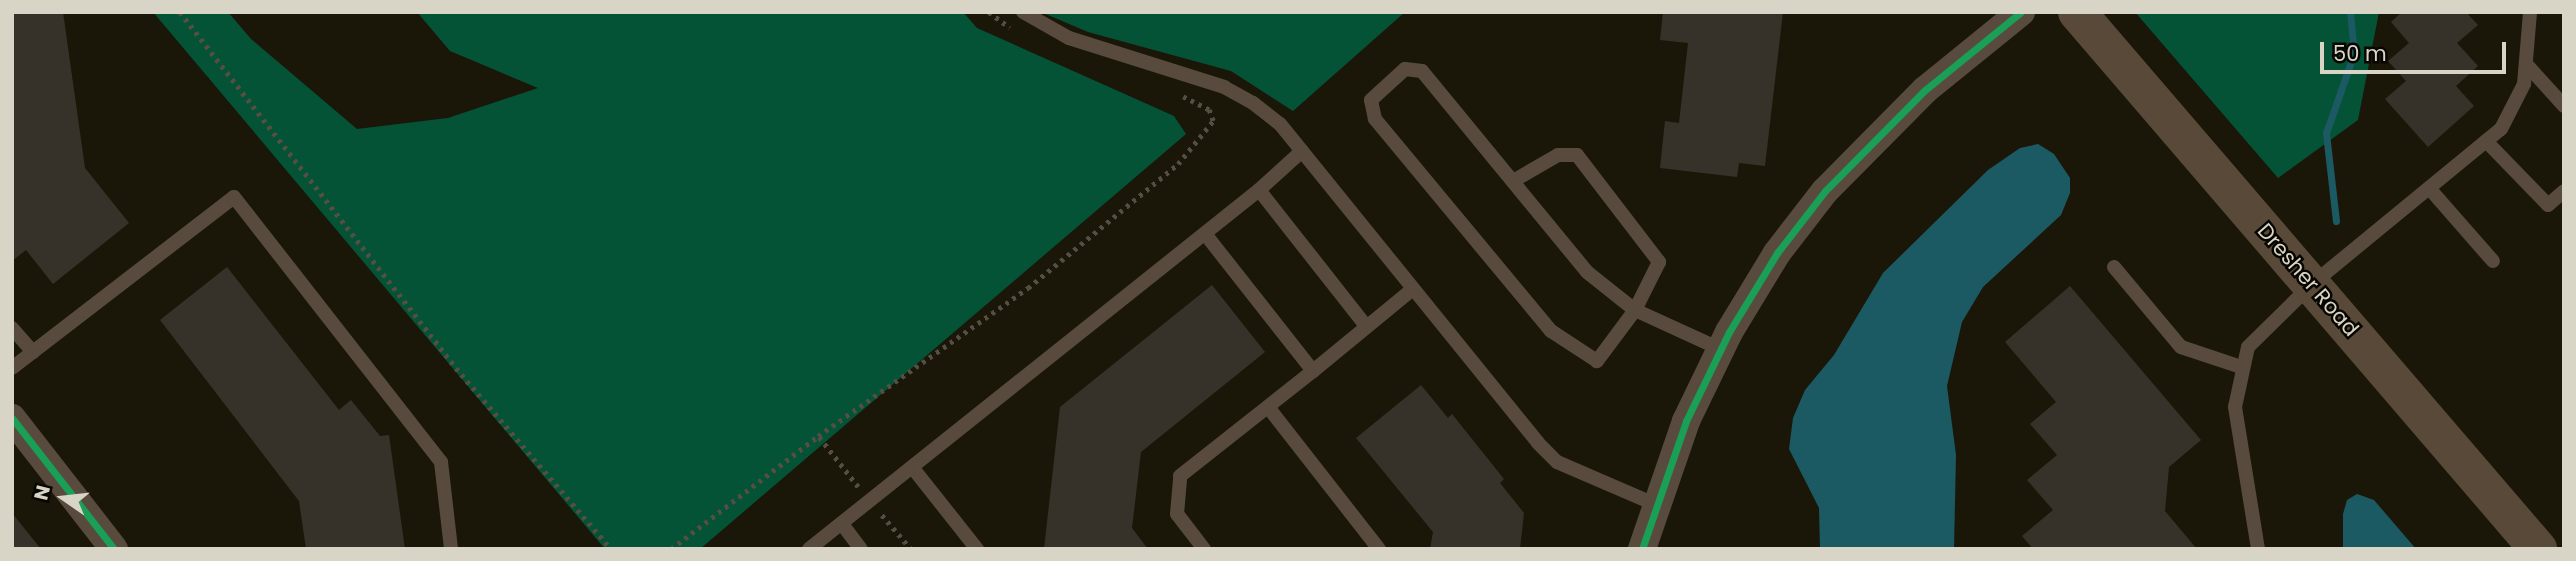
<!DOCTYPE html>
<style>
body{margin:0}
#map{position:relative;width:2576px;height:561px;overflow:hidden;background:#1a1709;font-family:Poppins,sans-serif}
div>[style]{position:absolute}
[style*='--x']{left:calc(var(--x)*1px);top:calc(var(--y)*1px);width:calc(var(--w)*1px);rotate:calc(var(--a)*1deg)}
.forest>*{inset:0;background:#045336}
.water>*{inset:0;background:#1b5a62}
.stream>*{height:7px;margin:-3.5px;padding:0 3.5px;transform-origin:3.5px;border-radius:3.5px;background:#1b5a62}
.building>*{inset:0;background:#373229}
.path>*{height:4.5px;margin-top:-2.25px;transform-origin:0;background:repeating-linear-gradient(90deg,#574e43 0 3.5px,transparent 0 8.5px)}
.service>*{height:14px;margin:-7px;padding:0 7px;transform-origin:7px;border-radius:7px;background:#584b3e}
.minor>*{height:28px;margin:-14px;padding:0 14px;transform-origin:14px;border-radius:14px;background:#584b3e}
.secondary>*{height:38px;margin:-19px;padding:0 19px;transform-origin:19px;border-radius:19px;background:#594938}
.cycleway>*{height:7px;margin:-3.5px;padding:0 3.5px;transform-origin:3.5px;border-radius:3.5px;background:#1a9f57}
span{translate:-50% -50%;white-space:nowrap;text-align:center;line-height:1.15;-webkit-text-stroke:5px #080601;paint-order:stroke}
.street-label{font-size:21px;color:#d8d5c6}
.frame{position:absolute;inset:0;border:14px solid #d8d5c6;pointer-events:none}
.north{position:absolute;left:28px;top:463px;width:70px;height:70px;-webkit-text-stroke:5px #080601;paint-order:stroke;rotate:284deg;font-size:19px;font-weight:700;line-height:28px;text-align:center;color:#d8d5c6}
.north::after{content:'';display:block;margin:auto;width:24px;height:32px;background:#d8d5c6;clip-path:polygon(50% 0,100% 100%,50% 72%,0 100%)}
.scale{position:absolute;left:2320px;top:42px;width:186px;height:32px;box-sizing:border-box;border:4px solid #d8d5c6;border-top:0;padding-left:9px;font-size:21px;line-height:24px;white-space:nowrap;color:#d8d5c6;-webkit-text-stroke:5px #080601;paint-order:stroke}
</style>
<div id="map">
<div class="forest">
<div style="clip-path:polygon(153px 12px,228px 12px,251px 39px,357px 129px,448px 118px,538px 88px,450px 51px,417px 12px,963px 12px,977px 28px,1174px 116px,1186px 134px,700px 549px,605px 549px)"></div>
<div style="clip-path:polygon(1041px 12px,1405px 12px,1293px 111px,1231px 71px,1088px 32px)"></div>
<div style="clip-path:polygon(2135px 12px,2379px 12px,2358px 120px,2278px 178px)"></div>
</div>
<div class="water">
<div style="clip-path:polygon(2038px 144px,2054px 154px,2070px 178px,2070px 193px,2061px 215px,1983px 287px,1962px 322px,1947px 386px,1956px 455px,1954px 549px,1820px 549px,1819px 508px,1789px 449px,1793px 418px,1805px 390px,1834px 355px,1883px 273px,1988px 170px,2020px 148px)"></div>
<div style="clip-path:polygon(2357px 494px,2374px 500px,2416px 549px,2343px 549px,2343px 514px,2347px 500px)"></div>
</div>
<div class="stream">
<div style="--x:2336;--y:221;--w:89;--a:-96.5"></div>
<div style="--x:2326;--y:133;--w:85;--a:-70.7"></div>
<div style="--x:2354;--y:53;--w:41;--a:-95.6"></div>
</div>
<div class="building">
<div style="clip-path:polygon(12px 12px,63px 12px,85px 168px,129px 223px,53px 284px,26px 250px,12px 261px)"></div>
<div style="clip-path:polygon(1663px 12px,1783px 12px,1765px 166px,1739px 163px,1737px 177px,1660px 168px,1665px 121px,1679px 123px,1688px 43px,1660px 40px)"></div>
<div style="clip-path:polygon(2402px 12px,2466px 12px,2478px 25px,2457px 43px,2478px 66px,2456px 86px,2474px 106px,2428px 147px,2385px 99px,2406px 81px,2388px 61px,2409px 43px,2391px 22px)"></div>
<div style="clip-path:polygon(227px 267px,339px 410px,351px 400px,380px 436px,389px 435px,405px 549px,306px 549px,299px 501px,160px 320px)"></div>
<div style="clip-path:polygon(1212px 285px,1265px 352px,1141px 452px,1132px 528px,1148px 549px,1044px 549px,1060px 407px)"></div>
<div style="clip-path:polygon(2070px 286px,2201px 440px,2169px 467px,2165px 511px,2197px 549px,2033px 549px,2022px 536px,2053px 510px,2027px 480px,2057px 455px,2030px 424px,2056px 402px,2005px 342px)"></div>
<div style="clip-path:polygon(1421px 385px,1448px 418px,1452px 414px,1504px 479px,1500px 483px,1524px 513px,1520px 549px,1430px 549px,1433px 532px,1356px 438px)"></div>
<div style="clip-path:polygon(12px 513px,41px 549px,12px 549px)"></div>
</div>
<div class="path">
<div style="--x:180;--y:12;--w:450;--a:52.2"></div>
<div style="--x:456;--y:368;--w:238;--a:49.4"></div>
<div style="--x:989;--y:12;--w:26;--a:37"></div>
<div style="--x:858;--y:487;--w:65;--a:-128.1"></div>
<div style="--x:818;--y:436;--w:257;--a:-35.2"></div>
<div style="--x:1028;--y:288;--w:195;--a:-39.6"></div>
<div style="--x:1178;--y:164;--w:55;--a:-50.9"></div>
<div style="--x:1213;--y:121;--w:12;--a:-110"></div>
<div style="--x:1209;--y:110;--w:29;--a:-153"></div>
<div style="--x:882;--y:515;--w:45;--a:49.5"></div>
<div style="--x:671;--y:549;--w:185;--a:-37.5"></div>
</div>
<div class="service">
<div style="--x:1023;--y:12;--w:53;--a:29.5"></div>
<div style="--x:1069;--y:38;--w:163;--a:17.5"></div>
<div style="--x:1224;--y:87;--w:33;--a:29"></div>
<div style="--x:1253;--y:103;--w:34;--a:38"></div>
<div style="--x:1280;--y:124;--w:410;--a:51"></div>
<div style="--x:1538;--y:443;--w:27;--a:45"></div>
<div style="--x:1557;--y:462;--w:109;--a:23.3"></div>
<div style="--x:2527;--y:65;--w:55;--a:47.9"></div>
<div style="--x:2486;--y:141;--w:89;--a:45.9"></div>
<div style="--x:2548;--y:205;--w:21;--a:-41"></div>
<div style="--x:1513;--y:181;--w:52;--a:-30"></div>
<div style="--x:1558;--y:155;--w:19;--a:0"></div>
<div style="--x:1577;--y:155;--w:135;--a:52.5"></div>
<div style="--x:1659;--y:262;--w:54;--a:116.6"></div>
<div style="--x:1635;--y:310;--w:64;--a:126.7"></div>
<div style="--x:1597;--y:361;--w:55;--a:-146.9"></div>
<div style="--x:1551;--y:331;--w:276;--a:-129.7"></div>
<div style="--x:1375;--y:119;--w:19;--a:-102"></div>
<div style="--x:1371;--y:100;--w:46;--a:-42.4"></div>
<div style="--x:1405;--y:69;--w:17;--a:7"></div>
<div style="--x:1422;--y:71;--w:260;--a:50.6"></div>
<div style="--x:1587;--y:272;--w:61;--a:38.4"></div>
<div style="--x:1635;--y:310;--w:94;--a:24.6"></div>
<div style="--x:2429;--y:188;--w:97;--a:48.8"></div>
<div style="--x:1259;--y:190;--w:174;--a:51.8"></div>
<div style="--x:2114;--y:267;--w:104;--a:50.1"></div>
<div style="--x:2181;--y:347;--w:63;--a:18.4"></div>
<div style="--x:12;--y:328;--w:32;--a:49"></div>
<div style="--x:12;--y:368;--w:280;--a:-37.6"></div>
<div style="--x:234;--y:197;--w:336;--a:52"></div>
<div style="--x:441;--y:462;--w:88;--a:83.4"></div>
<div style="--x:1313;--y:371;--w:129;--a:-39.4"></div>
<div style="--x:1268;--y:407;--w:180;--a:52"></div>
<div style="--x:912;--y:467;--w:105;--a:51.6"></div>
<div style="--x:842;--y:524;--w:31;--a:53"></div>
<div style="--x:809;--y:549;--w:576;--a:-38.58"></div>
<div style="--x:1259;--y:190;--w:58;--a:-42.2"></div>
<div style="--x:1204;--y:549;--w:44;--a:-127.6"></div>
<div style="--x:1177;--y:514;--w:38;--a:-85"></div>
<div style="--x:1180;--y:476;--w:169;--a:-38.3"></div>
<div style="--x:1313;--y:371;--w:174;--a:-128.2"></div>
<div style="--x:2258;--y:549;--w:144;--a:-99.2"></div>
<div style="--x:2235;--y:407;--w:61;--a:-77.8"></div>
<div style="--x:2248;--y:347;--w:90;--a:-44.5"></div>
<div style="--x:2312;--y:284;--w:244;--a:-39.4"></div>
<div style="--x:2501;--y:129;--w:51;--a:-62.9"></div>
<div style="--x:2524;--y:84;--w:72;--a:-85.2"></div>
</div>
<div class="minor">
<div style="--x:12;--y:418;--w:166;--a:52.1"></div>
<div style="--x:1642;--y:549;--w:135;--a:-71"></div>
<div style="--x:1686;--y:421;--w:99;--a:-64.2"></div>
<div style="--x:1729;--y:332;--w:92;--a:-58.7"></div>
<div style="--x:1777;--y:253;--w:78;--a:-52.3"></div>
<div style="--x:1825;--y:191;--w:142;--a:-45.3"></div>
<div style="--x:1925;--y:90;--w:124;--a:-39.1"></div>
</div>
<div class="secondary">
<div style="--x:2077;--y:12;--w:708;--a:49.35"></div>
</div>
<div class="cycleway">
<div style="--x:12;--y:418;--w:166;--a:52.1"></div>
<div style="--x:1642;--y:549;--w:135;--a:-71"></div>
<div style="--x:1686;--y:421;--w:99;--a:-64.2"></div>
<div style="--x:1729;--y:332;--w:92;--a:-58.7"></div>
<div style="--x:1777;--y:253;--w:78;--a:-52.3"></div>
<div style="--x:1825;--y:191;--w:142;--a:-45.3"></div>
<div style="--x:1925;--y:90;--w:124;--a:-39.1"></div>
</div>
<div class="street-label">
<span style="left:2308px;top:280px;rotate:49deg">Dresher Road</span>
</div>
<div class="frame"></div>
<div class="north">N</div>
<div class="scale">50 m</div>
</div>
